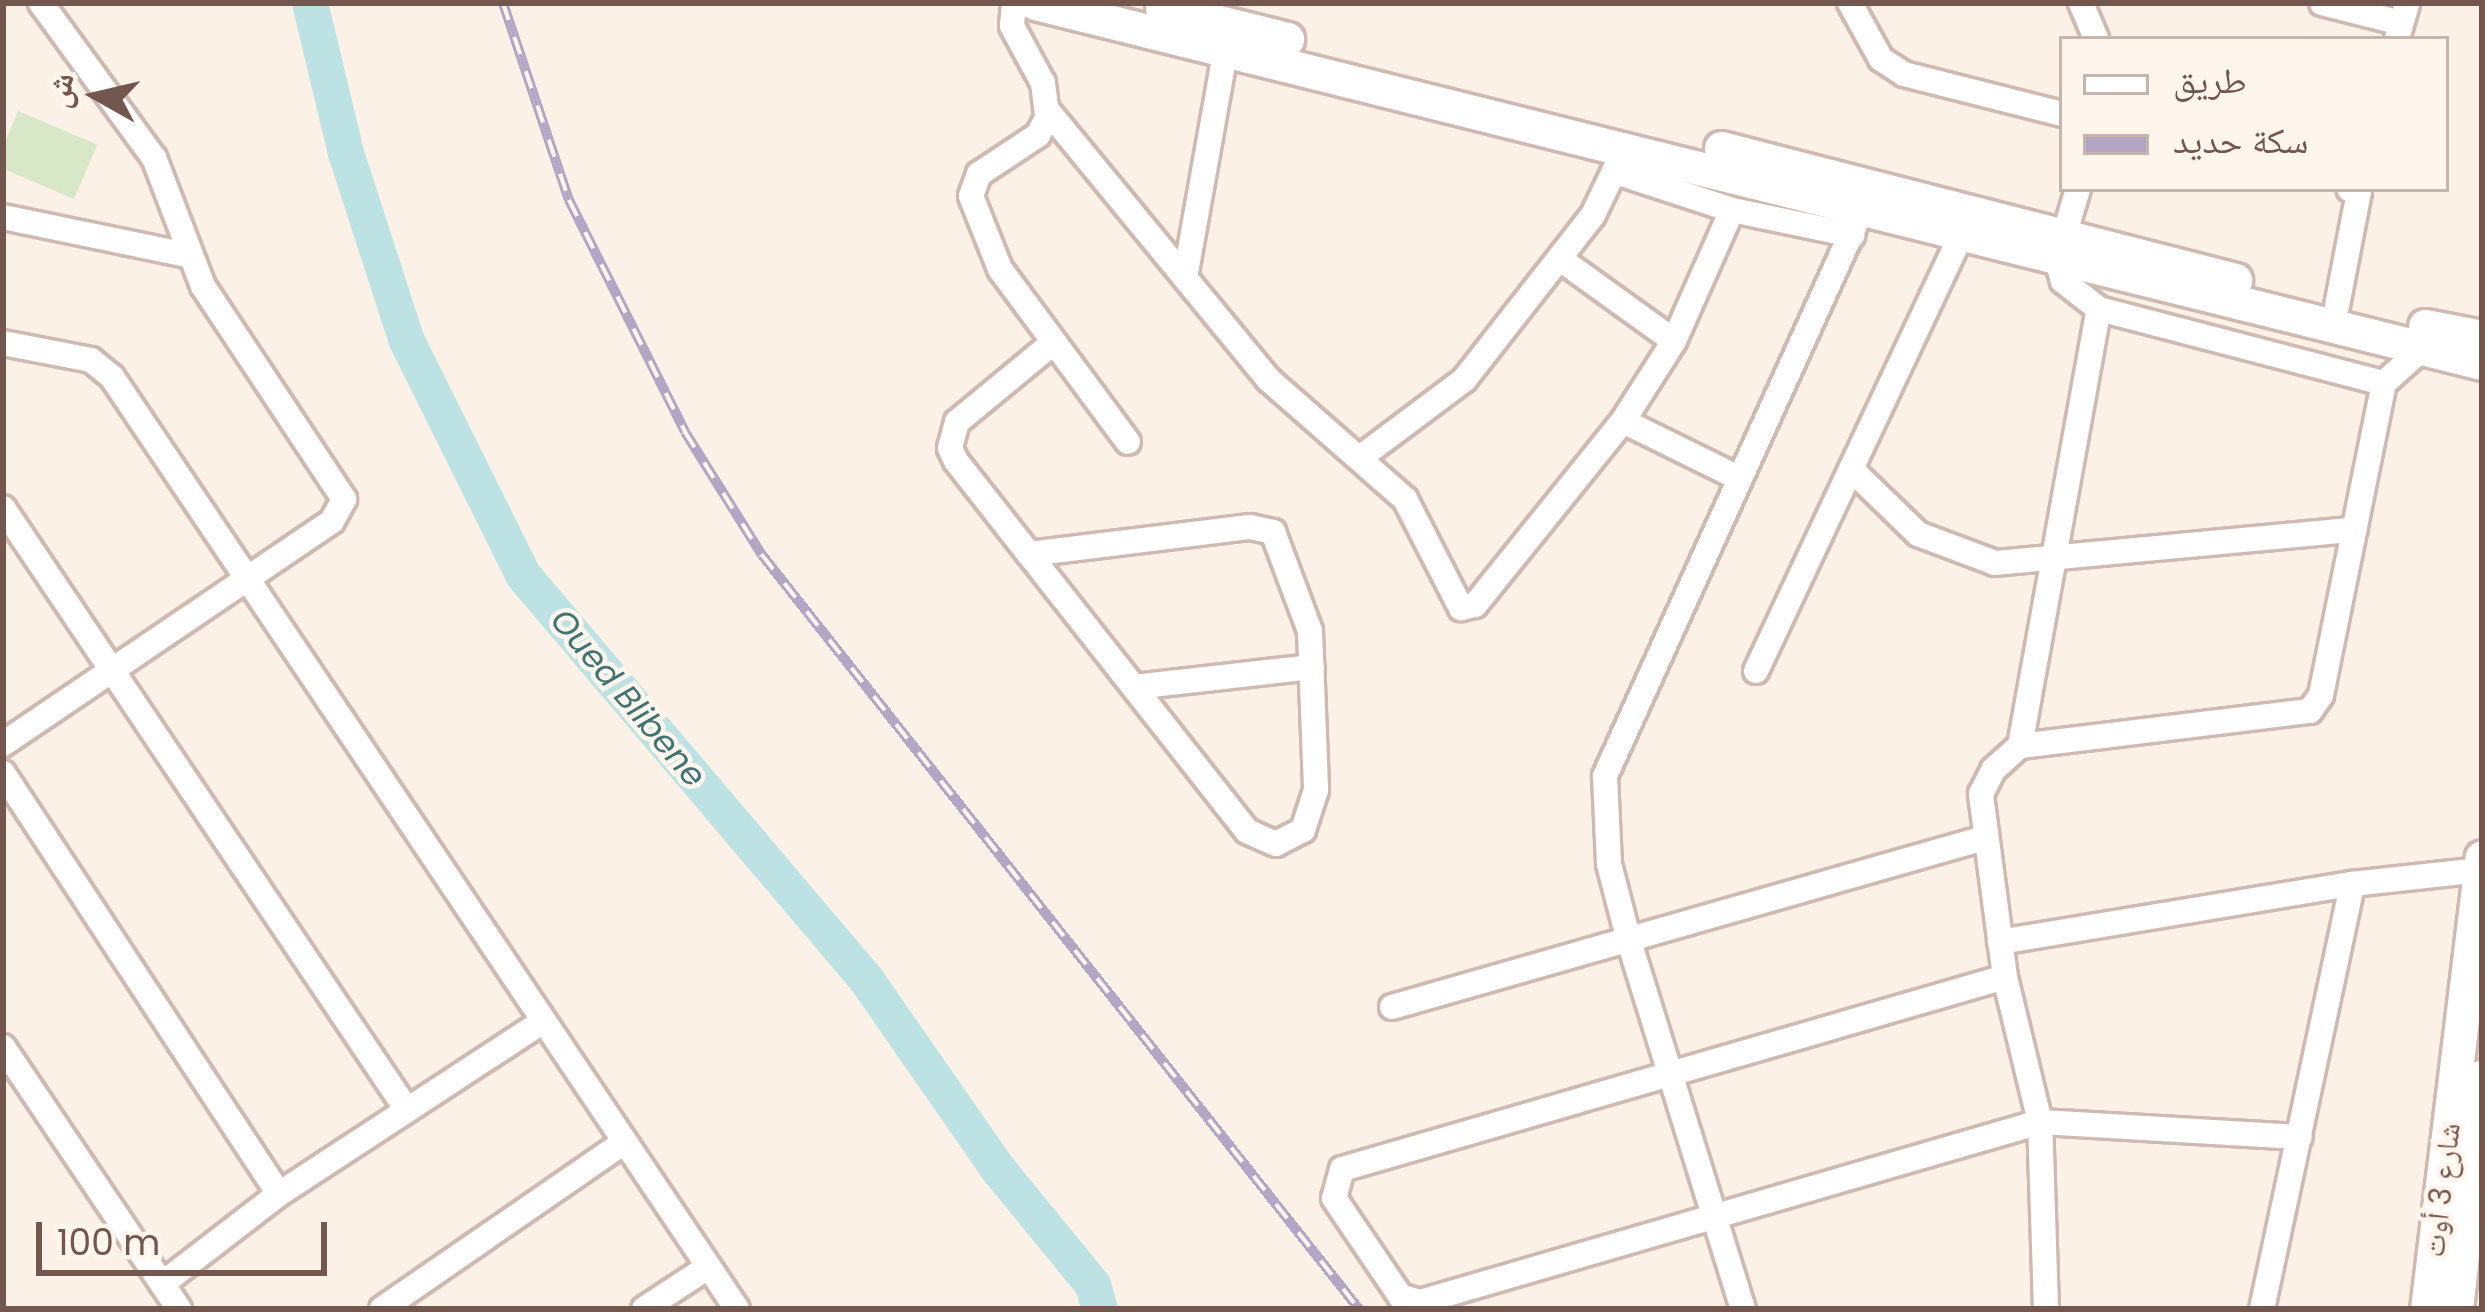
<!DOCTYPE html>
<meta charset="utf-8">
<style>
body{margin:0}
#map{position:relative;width:2485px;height:1312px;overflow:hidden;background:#fbf1e7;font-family:Poppins,"Noto Naskh Arabic",sans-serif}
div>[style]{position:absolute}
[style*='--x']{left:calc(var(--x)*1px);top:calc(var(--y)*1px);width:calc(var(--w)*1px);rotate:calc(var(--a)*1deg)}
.green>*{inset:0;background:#d8e7c7;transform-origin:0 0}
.river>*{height:36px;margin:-18px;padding:0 18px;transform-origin:18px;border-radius:18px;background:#bde2e3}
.roads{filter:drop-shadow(3px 0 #cebab1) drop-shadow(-3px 0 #cebab1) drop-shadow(0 3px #cebab1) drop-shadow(0 -3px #cebab1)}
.street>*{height:24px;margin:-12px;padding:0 12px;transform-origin:12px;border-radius:12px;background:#fff}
.secondary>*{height:33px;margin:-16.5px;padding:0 16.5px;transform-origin:16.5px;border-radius:16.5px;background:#fff}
.rail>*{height:10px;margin-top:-5px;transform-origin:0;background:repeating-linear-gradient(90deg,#fef5ed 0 18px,#b3a6c4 0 36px);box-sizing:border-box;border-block:3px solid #b3a6c4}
span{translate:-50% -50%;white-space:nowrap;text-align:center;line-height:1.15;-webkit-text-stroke:9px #fef5ed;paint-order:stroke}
.street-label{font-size:30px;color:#73564e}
.water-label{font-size:33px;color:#427476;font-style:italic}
.frame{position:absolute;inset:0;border:6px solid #73564e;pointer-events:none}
.legend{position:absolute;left:2059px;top:36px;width:390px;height:156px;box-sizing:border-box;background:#fef5ed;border:3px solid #c6b5ad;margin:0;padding:15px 21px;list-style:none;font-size:36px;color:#73564e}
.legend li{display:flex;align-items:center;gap:24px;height:60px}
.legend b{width:60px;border:3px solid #c6b5ad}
.north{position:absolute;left:36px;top:36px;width:120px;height:120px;-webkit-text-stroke:9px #fef5ed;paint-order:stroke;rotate:278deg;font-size:33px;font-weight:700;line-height:48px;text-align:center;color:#73564e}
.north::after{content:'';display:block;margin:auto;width:42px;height:54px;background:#73564e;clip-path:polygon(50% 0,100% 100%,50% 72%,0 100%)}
.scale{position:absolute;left:36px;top:1222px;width:291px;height:54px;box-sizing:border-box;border:6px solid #73564e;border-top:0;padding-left:15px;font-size:36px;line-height:42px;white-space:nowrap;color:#73564e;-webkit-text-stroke:9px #fef5ed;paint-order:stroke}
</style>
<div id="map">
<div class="green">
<div style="left:18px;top:111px;width:86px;height:59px;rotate:23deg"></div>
</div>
<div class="river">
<div style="--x:310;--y:3;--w:154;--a:76.5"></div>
<div style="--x:346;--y:153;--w:195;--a:72.1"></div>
<div style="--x:406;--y:339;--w:263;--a:63.6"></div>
<div style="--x:523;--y:575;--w:530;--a:49.67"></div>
<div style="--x:866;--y:979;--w:231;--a:55.2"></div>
<div style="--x:998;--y:1169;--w:150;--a:50.7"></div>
<div style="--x:1093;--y:1285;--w:25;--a:74"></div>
</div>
<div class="roads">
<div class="street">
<div style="--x:1014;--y:3;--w:23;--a:95"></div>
<div style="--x:1012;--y:26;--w:65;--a:61.5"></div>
<div style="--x:1043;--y:83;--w:35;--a:83"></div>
<div style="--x:1047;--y:118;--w:19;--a:118"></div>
<div style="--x:1038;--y:135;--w:71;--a:146.5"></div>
<div style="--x:979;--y:174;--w:23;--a:110"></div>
<div style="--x:971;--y:196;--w:79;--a:68.3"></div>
<div style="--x:1000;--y:269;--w:215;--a:53.5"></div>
<div style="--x:1850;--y:3;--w:64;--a:61"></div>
<div style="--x:1881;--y:59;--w:27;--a:33"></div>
<div style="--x:1904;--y:74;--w:163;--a:14.2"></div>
<div style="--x:2081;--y:3;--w:39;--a:67"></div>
<div style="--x:2322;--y:3;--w:81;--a:14.2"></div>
<div style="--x:2397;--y:39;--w:37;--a:-74"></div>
<div style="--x:1048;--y:111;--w:348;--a:50.6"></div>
<div style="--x:1269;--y:380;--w:181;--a:41.2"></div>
<div style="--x:1405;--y:499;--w:123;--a:62.8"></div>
<div style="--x:1461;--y:608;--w:14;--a:-12"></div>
<div style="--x:1475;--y:605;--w:236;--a:-51.2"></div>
<div style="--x:1623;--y:421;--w:95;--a:-57.5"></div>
<div style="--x:1674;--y:341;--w:143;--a:-66.1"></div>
<div style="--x:1619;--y:173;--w:119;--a:18.1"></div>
<div style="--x:1732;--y:210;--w:123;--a:11.8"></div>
<div style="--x:3;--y:217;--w:187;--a:11.7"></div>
<div style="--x:2064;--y:236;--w:49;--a:-73.4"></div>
<div style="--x:1560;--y:259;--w:140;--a:35.7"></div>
<div style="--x:1185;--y:278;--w:234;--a:-79.9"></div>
<div style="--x:2337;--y:306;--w:116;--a:-79.1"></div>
<div style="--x:2359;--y:192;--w:10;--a:-163"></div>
<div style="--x:2099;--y:309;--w:294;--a:14.6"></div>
<div style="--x:2384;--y:383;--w:52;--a:-41.9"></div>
<div style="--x:3;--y:343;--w:90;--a:10.9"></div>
<div style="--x:91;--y:360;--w:27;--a:39"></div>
<div style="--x:112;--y:377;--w:1122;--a:56.15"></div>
<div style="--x:1623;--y:421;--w:129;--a:26.2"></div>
<div style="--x:1361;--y:457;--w:129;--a:-36.8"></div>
<div style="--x:1464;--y:380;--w:209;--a:-52"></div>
<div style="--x:1593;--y:215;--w:76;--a:-64.4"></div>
<div style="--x:1851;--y:469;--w:93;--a:44.1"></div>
<div style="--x:1918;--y:534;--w:82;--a:20.6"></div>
<div style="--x:1995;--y:563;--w:361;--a:-5.3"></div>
<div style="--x:3;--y:508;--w:725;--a:56.13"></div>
<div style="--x:1029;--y:554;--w:223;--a:-7"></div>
<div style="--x:1250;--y:527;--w:24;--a:12"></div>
<div style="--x:1273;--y:532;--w:106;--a:69.5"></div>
<div style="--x:1310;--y:631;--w:159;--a:87.8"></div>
<div style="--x:1316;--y:790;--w:42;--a:108"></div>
<div style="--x:1303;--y:830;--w:30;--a:153"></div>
<div style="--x:1276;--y:844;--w:32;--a:-156"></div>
<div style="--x:1247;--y:831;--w:352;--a:-128.2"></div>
<div style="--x:1029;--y:554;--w:118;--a:-128.1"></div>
<div style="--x:956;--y:461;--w:14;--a:-115"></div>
<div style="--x:950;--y:448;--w:27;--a:-75"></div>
<div style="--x:957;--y:422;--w:124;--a:-39.5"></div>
<div style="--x:1756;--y:671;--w:482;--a:-64.8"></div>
<div style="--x:1134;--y:687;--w:179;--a:-6.4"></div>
<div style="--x:3;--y:744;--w:397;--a:-34.1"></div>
<div style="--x:332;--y:521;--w:25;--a:-61"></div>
<div style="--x:344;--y:499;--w:255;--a:-123.5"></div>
<div style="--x:203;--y:286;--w:137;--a:-110.9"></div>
<div style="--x:154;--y:158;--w:192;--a:-126.1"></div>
<div style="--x:2020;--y:746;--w:292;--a:-6.9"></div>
<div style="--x:2310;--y:711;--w:19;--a:-55"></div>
<div style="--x:2321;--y:695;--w:318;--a:-78.6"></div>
<div style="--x:3;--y:773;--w:503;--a:56.75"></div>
<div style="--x:2000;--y:942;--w:357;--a:-9.4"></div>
<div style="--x:2005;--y:977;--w:690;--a:163.85"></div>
<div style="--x:1342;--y:1169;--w:30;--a:105"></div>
<div style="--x:1334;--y:1198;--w:118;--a:56"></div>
<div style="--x:1400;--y:1296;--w:21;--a:17"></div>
<div style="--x:1420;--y:1302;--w:646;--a:-16.19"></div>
<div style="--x:2040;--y:1122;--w:260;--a:3.3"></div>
<div style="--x:1392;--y:1007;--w:616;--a:-15.93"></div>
<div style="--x:3;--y:1047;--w:316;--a:56.1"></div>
<div style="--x:162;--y:1284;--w:148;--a:-37.6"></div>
<div style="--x:279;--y:1194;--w:316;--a:-33.2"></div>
<div style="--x:382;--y:1309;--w:294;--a:-34.6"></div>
<div style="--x:644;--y:1309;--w:77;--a:-33.3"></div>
<div style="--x:1743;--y:1309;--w:389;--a:-107.2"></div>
<div style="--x:1628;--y:937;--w:75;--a:-104.6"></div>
<div style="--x:1609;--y:864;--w:88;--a:-92.6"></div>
<div style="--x:1605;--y:776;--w:622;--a:-65.58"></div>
<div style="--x:2046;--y:1309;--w:187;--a:-91.8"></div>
<div style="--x:2040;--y:1122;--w:149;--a:-103.6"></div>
<div style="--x:2005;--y:977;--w:185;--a:-97.5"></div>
<div style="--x:1981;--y:794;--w:27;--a:-63"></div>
<div style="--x:1993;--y:770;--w:36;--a:-42"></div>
<div style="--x:2020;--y:746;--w:444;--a:-79.8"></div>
<div style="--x:2099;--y:309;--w:46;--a:-142.1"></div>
<div style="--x:2063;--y:281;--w:22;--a:-106"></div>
<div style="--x:2262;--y:1309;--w:434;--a:-78"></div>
<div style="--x:2352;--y:884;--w:129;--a:-6.2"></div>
</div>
<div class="secondary">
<div style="--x:1035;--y:3;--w:1491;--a:13.97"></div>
<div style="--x:1162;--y:8;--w:129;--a:13.9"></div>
<div style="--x:1721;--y:148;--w:531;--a:14.4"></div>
<div style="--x:2425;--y:326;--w:58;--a:10.9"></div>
<div style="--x:2427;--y:1309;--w:455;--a:-83.1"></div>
<div style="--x:2456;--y:1309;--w:234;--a:-83.6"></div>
</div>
</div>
<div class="rail">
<div style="--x:503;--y:3;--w:208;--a:71.5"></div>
<div style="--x:569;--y:200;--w:259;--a:63.4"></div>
<div style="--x:685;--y:432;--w:145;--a:58"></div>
<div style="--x:762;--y:555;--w:962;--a:51.63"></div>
</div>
<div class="street-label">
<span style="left:2442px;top:1190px;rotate:-83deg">شارع 3 أوت</span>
</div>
<div class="water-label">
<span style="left:628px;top:698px;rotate:50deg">Oued Blibene</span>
</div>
<div class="frame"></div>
<ul class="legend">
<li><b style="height:15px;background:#fff"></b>طريق</li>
<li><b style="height:15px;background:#b3a6c4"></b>سكة حديد</li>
</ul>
<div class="north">ش</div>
<div class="scale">100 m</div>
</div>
